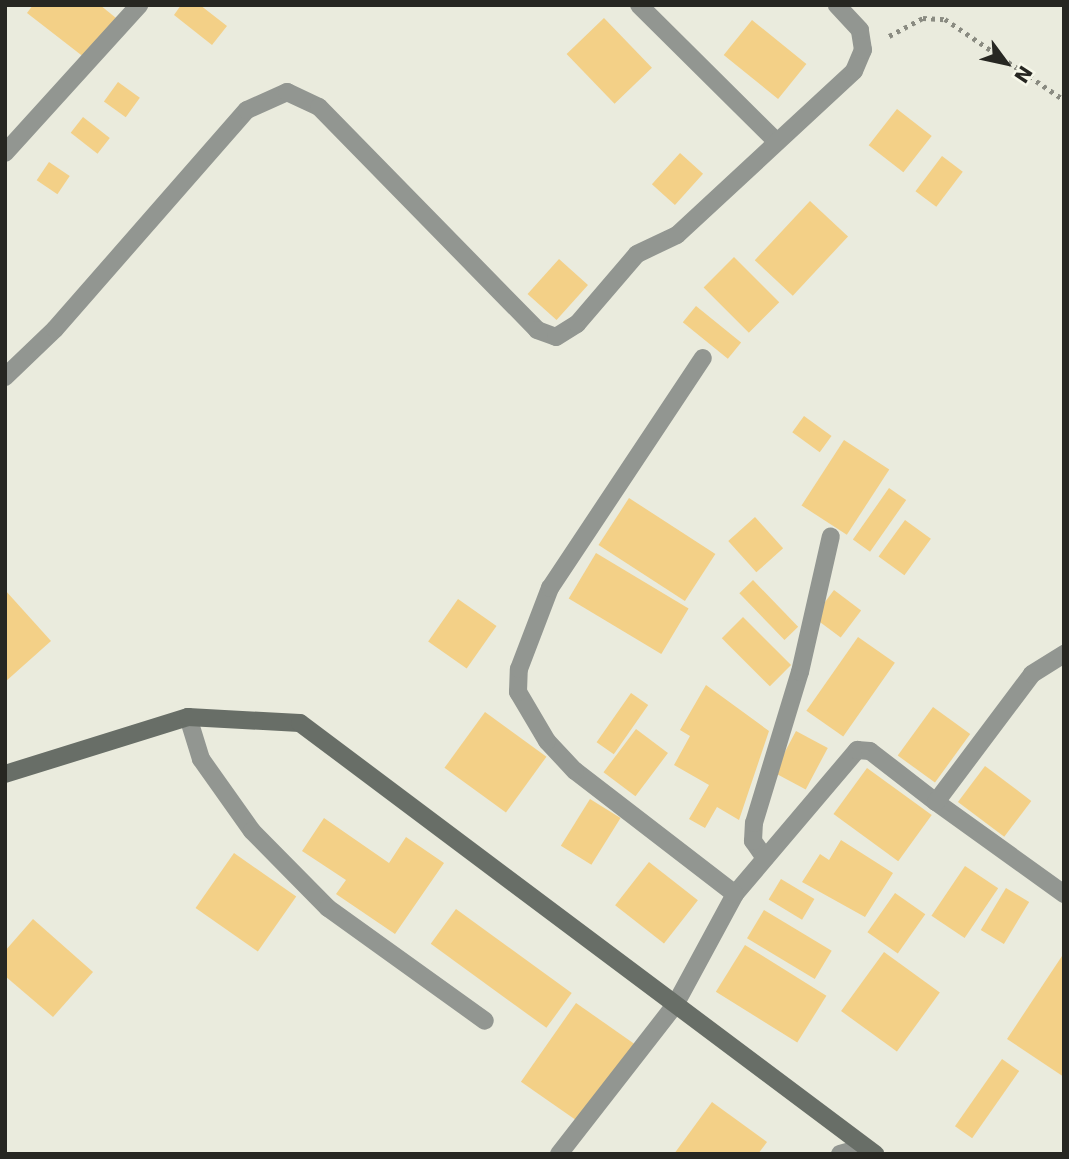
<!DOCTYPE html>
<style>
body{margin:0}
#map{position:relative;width:1069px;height:1159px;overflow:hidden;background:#eaebdd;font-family:"DejaVu Sans",sans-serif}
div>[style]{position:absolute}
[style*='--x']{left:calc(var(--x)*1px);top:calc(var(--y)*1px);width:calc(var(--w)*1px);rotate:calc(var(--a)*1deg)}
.building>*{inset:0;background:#f3d087;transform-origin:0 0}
.path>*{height:4.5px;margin-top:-2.25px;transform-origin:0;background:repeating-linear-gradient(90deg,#8a8b81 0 3.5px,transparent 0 8.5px)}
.minor>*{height:18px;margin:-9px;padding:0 9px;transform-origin:9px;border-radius:9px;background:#929691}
.secondary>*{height:18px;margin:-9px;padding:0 9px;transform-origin:9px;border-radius:9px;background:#686e67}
span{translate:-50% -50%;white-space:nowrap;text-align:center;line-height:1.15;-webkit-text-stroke:5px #f7f8ea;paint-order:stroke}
.frame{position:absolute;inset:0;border:7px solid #272722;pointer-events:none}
.north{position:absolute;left:971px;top:28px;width:70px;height:70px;-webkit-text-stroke:5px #f7f8ea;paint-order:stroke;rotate:123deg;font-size:19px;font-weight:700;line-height:28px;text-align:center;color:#272722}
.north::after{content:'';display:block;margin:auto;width:24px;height:32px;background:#272722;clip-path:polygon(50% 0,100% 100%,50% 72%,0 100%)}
</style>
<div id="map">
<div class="building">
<div style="clip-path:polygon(33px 5px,100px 5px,116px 18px,85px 58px,27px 13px)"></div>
<div style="clip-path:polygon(181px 5px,200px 5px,227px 26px,212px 45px,174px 15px)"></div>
<div style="left:604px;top:18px;width:69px;height:52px;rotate:46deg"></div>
<div style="left:752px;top:20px;width:70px;height:45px;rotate:39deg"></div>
<div style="left:118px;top:82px;width:27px;height:24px;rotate:36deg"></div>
<div style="left:897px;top:109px;width:44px;height:46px;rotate:38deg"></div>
<div style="left:83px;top:117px;width:34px;height:20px;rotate:38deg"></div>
<div style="left:680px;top:153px;width:31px;height:42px;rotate:42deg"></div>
<div style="left:942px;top:156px;width:26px;height:44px;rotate:37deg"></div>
<div style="left:49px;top:162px;width:25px;height:22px;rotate:34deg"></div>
<div style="left:810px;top:201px;width:52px;height:81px;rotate:43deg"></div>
<div style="left:734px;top:257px;width:64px;height:43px;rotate:45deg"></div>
<div style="left:559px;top:259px;width:39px;height:47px;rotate:42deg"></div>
<div style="left:696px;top:306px;width:58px;height:21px;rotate:39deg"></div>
<div style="left:804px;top:416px;width:34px;height:20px;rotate:36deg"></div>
<div style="left:844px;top:440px;width:54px;height:78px;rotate:33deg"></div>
<div style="left:889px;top:488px;width:21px;height:63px;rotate:35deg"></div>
<div style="left:629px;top:498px;width:103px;height:56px;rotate:33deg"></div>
<div style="left:755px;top:517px;width:42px;height:36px;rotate:48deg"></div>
<div style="left:905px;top:520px;width:32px;height:45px;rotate:36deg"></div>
<div style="left:596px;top:553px;width:108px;height:53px;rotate:31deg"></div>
<div style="left:753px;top:580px;width:65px;height:19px;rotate:46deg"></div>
<div style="clip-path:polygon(5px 590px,51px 641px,5px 682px)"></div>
<div style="left:834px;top:590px;width:34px;height:34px;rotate:37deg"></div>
<div style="left:458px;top:599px;width:47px;height:52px;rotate:35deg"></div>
<div style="left:743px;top:617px;width:68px;height:30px;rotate:45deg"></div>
<div style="left:858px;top:637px;width:45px;height:90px;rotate:35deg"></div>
<div style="clip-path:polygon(706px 685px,769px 731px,739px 820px,717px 807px,705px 828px,689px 819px,709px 785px,674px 765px,690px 736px,680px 730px)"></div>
<div style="left:631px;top:693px;width:21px;height:60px;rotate:35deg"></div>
<div style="left:933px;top:707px;width:46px;height:60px;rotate:36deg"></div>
<div style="left:485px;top:712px;width:76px;height:69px;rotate:36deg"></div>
<div style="left:636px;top:729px;width:40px;height:54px;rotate:37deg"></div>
<div style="left:796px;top:731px;width:36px;height:47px;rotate:28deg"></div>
<div style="left:985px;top:766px;width:58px;height:45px;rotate:37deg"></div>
<div style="left:867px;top:768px;width:80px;height:57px;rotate:36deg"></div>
<div style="left:590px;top:799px;width:36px;height:55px;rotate:32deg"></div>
<div style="clip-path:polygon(324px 818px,389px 863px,406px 837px,444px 863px,395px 934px,336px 894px,346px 880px,302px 851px)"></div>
<div style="clip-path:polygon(841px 840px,893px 873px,865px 917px,802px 882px,820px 854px,829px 860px)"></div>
<div style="left:234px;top:853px;width:76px;height:67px;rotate:35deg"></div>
<div style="left:649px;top:862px;width:62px;height:55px;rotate:38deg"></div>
<div style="left:965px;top:866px;width:40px;height:60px;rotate:34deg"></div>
<div style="left:781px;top:879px;width:39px;height:24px;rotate:31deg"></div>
<div style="left:1006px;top:888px;width:27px;height:49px;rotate:31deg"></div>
<div style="left:895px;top:893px;width:37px;height:48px;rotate:35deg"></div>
<div style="left:456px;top:909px;width:143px;height:43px;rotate:36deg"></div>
<div style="left:764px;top:910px;width:79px;height:33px;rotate:31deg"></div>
<div style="clip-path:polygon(33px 919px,93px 972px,53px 1017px,5px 976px,5px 951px)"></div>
<div style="left:745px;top:945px;width:96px;height:55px;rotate:32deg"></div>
<div style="left:884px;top:952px;width:69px;height:73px;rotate:36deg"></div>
<div style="clip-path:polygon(1064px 953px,1064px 1077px,1007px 1039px)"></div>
<div style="left:576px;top:1003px;width:71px;height:96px;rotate:35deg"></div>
<div style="left:1002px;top:1059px;width:21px;height:82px;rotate:35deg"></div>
<div style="clip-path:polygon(712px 1102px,767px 1142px,758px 1154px,674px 1154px)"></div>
</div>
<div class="path">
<div style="--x:889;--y:36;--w:38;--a:-28"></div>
<div style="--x:923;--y:18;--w:22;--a:3"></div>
<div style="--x:945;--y:19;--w:144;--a:34.2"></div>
</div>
<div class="minor">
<div style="--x:639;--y:5;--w:194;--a:44.8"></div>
<div style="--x:5;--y:153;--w:200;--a:-47.8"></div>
<div style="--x:5;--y:377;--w:69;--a:-43.8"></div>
<div style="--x:55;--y:329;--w:291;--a:-48.8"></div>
<div style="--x:247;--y:110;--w:44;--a:-24.2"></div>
<div style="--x:287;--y:92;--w:35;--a:25"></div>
<div style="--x:319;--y:107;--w:312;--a:45.6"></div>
<div style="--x:537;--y:330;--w:20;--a:20"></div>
<div style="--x:556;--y:337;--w:25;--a:-32"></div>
<div style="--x:577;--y:324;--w:92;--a:-49.4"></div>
<div style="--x:637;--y:254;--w:44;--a:-25.4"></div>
<div style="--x:677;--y:235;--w:241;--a:-42.8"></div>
<div style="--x:854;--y:71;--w:23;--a:-67"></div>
<div style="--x:863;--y:50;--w:20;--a:-99"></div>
<div style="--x:860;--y:30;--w:34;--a:-133"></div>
<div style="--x:188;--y:717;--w:44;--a:72.8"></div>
<div style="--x:201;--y:759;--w:88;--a:54.7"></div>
<div style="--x:252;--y:831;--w:108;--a:45.4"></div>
<div style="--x:328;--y:908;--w:193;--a:35.7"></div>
<div style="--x:936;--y:802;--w:158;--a:35.7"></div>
<div style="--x:765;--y:858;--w:21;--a:-125"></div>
<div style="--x:753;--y:841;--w:18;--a:-87"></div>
<div style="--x:754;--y:823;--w:158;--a:-73.1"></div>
<div style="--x:800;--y:672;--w:139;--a:-77.2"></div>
<div style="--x:735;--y:894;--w:189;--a:-49.7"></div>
<div style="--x:857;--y:750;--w:13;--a:4"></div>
<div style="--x:870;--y:751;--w:83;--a:37.7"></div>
<div style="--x:936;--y:802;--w:160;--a:-53.1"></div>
<div style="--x:1032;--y:674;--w:38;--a:-32"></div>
<div style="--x:559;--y:1154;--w:189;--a:-52.1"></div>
<div style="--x:675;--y:1005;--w:126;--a:-61.6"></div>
<div style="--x:735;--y:894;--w:202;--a:-142.4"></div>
<div style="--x:575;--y:771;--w:41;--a:-133"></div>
<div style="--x:547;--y:741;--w:57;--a:-120.6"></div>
<div style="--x:518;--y:692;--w:23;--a:-88"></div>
<div style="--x:519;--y:669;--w:87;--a:-69.1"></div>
<div style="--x:550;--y:588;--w:276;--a:-56.4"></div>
<div style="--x:840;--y:1154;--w:25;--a:-16"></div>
</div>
<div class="secondary">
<div style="--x:5;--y:774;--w:192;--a:-17.3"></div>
<div style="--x:188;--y:717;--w:112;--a:3.1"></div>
<div style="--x:300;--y:723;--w:719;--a:36.85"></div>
</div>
<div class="frame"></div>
<div class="north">N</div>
</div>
